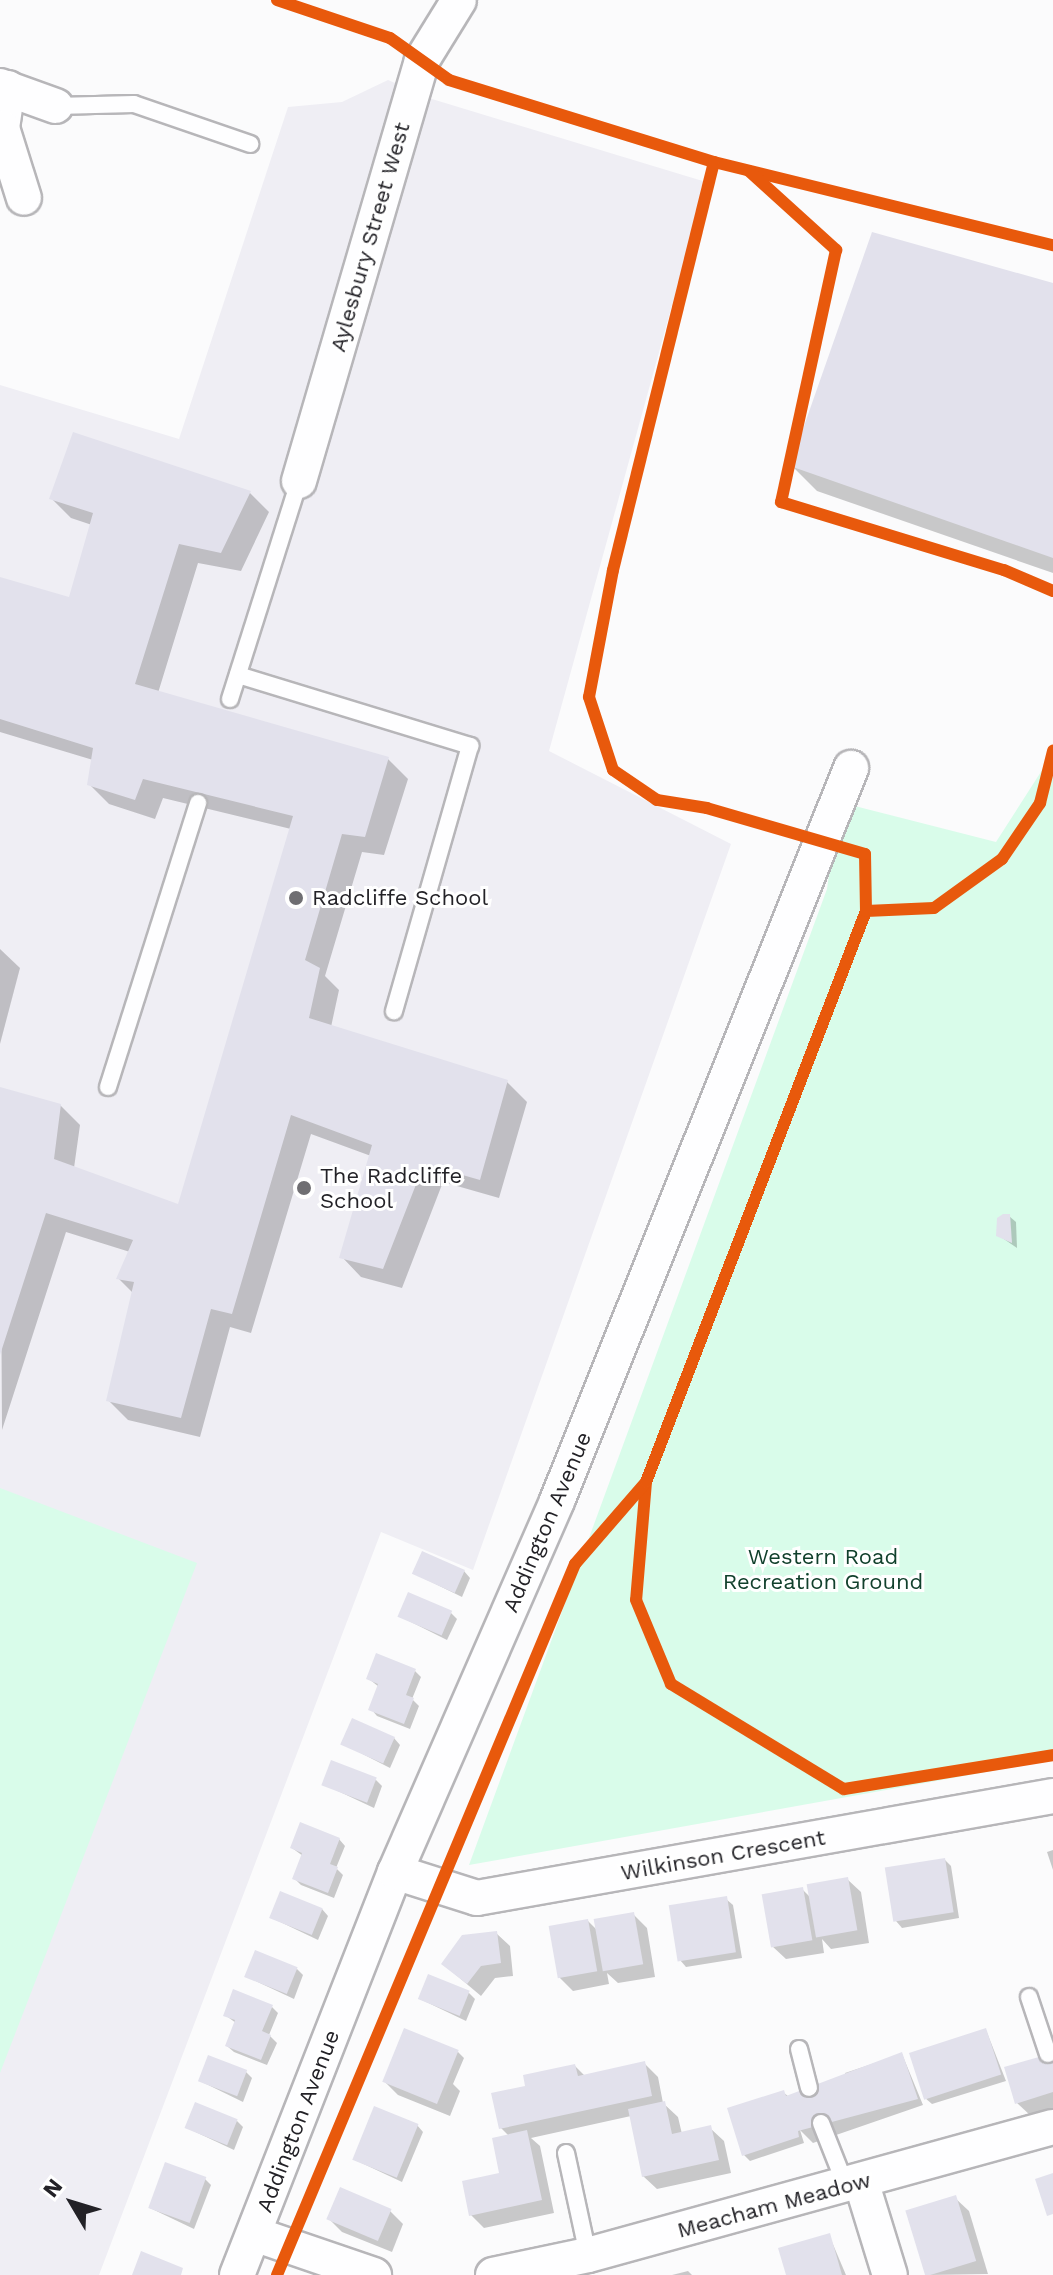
<!DOCTYPE html>
<style>
body{margin:0}
#map{position:relative;width:1053px;height:2275px;overflow:hidden;background:#fbfbfc;font-family:"Work Sans",sans-serif}
div>[style]{position:absolute}
[style*='--x']{left:calc(var(--x)*1px);top:calc(var(--y)*1px);width:calc(var(--w)*1px);rotate:calc(var(--a)*1deg)}
.built>*{inset:0;background:#efeef4}
.green>*{inset:0;background:#d9fcea}
.shadow>*{inset:0;background:#0003}
.building>*{inset:0;background:#e2e1ec;transform-origin:0 0}
.roads{filter:drop-shadow(2px 0 #b7b6b9) drop-shadow(-2px 0 #b7b6b9) drop-shadow(0 2px #b7b6b9) drop-shadow(0 -2px #b7b6b9)}
.lane>*{height:16px;margin:-8px;padding:0 8px;transform-origin:8px;border-radius:8px;background:#fefeff}
.street>*{height:34px;margin:-17px;padding:0 17px;transform-origin:17px;border-radius:17px;background:#fefeff}
.cycleway>*{height:12px;margin:-6px;padding:0 6px;transform-origin:6px;border-radius:6px;background:#e8590c}
.dots>*{width:22px;height:22px;translate:-50% -50%;box-sizing:border-box;border:4px solid #fff;border-radius:50%}
span{translate:-50% -50%;white-space:nowrap;text-align:center;line-height:1.15;-webkit-text-stroke:6px #fff;paint-order:stroke}
.street-label{font-size:22px;color:#232227}
.poi-label{font-size:22px;color:#232227}
.left{translate:0 -50%;text-align:left}
.park-label{font-size:22px;color:#11402c}
.north{position:absolute;left:32px;top:2163px;width:80px;height:80px;-webkit-text-stroke:6px #fff;paint-order:stroke;rotate:308deg;font-size:22px;font-weight:700;line-height:32px;text-align:center;color:#232227}
.north::after{content:'';display:block;margin:auto;width:28px;height:36px;background:#232227;clip-path:polygon(50% 0,100% 100%,50% 72%,0 100%)}
</style>
<div id="map">
<div class="built">
<div style="clip-path:polygon(388px 80px,432px 99px,706px 182px,549px 751px,731px 844px,473px 1570px,381px 1532px,99px 2275px,0 2275px,0 385px,179px 439px,288px 107px,342px 102px)"></div>
</div>
<div class="green">
<div style="clip-path:polygon(1053px 753px,1053px 1760px,469px 1865px,827px 889px,839px 802px,996px 842px)"></div>
<div style="clip-path:polygon(0 1488px,197px 1563px,0 2073px)"></div>
</div>
<div class="shadow">
<div style="clip-path:polygon(1053px 285px,1053px 573px,817px 491px,792px 466px)"></div>
<div style="clip-path:polygon(249px 492px,269px 512px,241px 571px,198px 563px,158px 693px,388px 759px,408px 779px,384px 855px,362px 852px,325px 976px,339px 990px,331px 1027px,507px 1082px,527px 1102px,499px 1198px,443px 1182px,402px 1288px,361px 1277px,342px 1257px,371px 1156px,311px 1134px,251px 1333px,230px 1327px,200px 1437px,128px 1420px,109px 1401px,133px 1293px,119px 1279px,130px 1252px,66px 1232px,2px 1430px,0 1089px,60px 1105px,80px 1125px,74px 1168px,179px 1206px,291px 829px,163px 798px,155px 819px,109px 804px,89px 784px,93px 760px,0 732px,0 579px,70px 600px,92px 525px,71px 518px,51px 498px)"></div>
<div style="clip-path:polygon(0 949px,20px 968px,0 1044px)"></div>
<div style="clip-path:polygon(1009px 1216px,1016px 1222px,1017px 1248px,998px 1235px)"></div>
<div style="clip-path:polygon(464px 1571px,470px 1578px,462px 1597px,415px 1574px)"></div>
<div style="clip-path:polygon(450px 1612px,457px 1619px,447px 1640px,399px 1616px)"></div>
<div style="clip-path:polygon(415px 1671px,421px 1677px,412px 1699px,419px 1706px,410px 1729px,377px 1716px,371px 1709px,379px 1687px,369px 1679px)"></div>
<div style="clip-path:polygon(394px 1738px,400px 1745px,390px 1768px,343px 1744px)"></div>
<div style="clip-path:polygon(376px 1780px,382px 1786px,374px 1808px,323px 1784px)"></div>
<div style="clip-path:polygon(339px 1839px,345px 1846px,336px 1868px,343px 1875px,334px 1898px,301px 1885px,294px 1878px,303px 1856px,292px 1848px)"></div>
<div style="clip-path:polygon(1053px 1850px,1053px 1870px,1047px 1852px)"></div>
<div style="clip-path:polygon(945px 1860px,951px 1866px,959px 1918px,902px 1928px,896px 1921px)"></div>
<div style="clip-path:polygon(847px 1879px,861px 1892px,869px 1943px,831px 1949px,822px 1939px,824px 1953px,786px 1959px,772px 1946px,802px 1889px,812px 1899px)"></div>
<div style="clip-path:polygon(726px 1899px,733px 1905px,742px 1958px,686px 1967px,680px 1960px)"></div>
<div style="clip-path:polygon(322px 1909px,328px 1916px,318px 1940px,272px 1918px)"></div>
<div style="clip-path:polygon(633px 1914px,647px 1928px,655px 1977px,618px 1983px,607px 1973px,609px 1984px,573px 1991px,559px 1977px,588px 1921px,598px 1931px)"></div>
<div style="clip-path:polygon(496px 1933px,510px 1946px,513px 1976px,495px 1978px,481px 1996px,443px 1964px)"></div>
<div style="clip-path:polygon(297px 1969px,303px 1975px,294px 1999px,247px 1977px)"></div>
<div style="clip-path:polygon(469px 1993px,475px 1999px,466px 2021px,420px 1999px)"></div>
<div style="clip-path:polygon(272px 2007px,278px 2013px,269px 2035px,277px 2043px,267px 2065px,234px 2052px,227px 2046px,236px 2023px,225px 2015px)"></div>
<div style="clip-path:polygon(986px 2030px,1006px 2081px,932px 2104px,925px 2098px)"></div>
<div style="clip-path:polygon(458px 2052px,464px 2058px,453px 2084px,460px 2091px,450px 2116px,398px 2095px,384px 2081px)"></div>
<div style="clip-path:polygon(1053px 2052px,1053px 2110px,1031px 2116px,1017px 2103px)"></div>
<div style="clip-path:polygon(902px 2054px,923px 2105px,813px 2143px,800px 2130px,804px 2143px,750px 2161px,744px 2155px,783px 2092px,789px 2097px,849px 2084px,845px 2073px)"></div>
<div style="clip-path:polygon(644px 2063px,658px 2077px,663px 2103px,678px 2117px,682px 2134px,710px 2128px,724px 2141px,731px 2173px,657px 2189px,643px 2176px,631px 2116px,531px 2138px,540px 2146px,554px 2213px,484px 2228px,471px 2215px,501px 2174px,509px 2136px,501px 2128px,527px 2087px,575px 2066px,585px 2076px)"></div>
<div style="clip-path:polygon(246px 2072px,252px 2078px,243px 2102px,200px 2081px)"></div>
<div style="clip-path:polygon(237px 2121px,243px 2127px,234px 2150px,187px 2128px)"></div>
<div style="clip-path:polygon(417px 2125px,423px 2132px,402px 2182px,353px 2159px)"></div>
<div style="clip-path:polygon(205px 2179px,211px 2185px,194px 2229px,150px 2208px)"></div>
<div style="clip-path:polygon(955px 2198px,969px 2211px,988px 2274px,928px 2275px,908px 2212px)"></div>
<div style="clip-path:polygon(390px 2211px,403px 2224px,392px 2252px,342px 2232px,329px 2219px)"></div>
<div style="clip-path:polygon(829px 2235px,846px 2275px,788px 2275px)"></div>
<div style="clip-path:polygon(688px 2271px,692px 2275px,672px 2275px)"></div>
</div>
<div class="building">
<div style="clip-path:polygon(872px 232px,1053px 283px,1053px 558px,790px 466px)"></div>
<div style="clip-path:polygon(73px 432px,251px 491px,221px 553px,179px 544px,135px 684px,389px 757px,365px 837px,342px 834px,305px 960px,320px 968px,309px 1018px,508px 1080px,480px 1180px,424px 1164px,383px 1269px,339px 1258px,372px 1145px,291px 1115px,232px 1314px,211px 1309px,181px 1418px,106px 1401px,134px 1282px,116px 1279px,133px 1240px,46px 1213px,0 1355px,0 1087px,61px 1104px,54px 1159px,178px 1204px,293px 816px,143px 779px,135px 800px,87px 785px,93px 748px,0 719px,0 577px,69px 597px,93px 513px,49px 499px)"></div>
<div style="clip-path:polygon(1003px 1214px,1010px 1214px,1012px 1243px,996px 1236px,997px 1218px)"></div>
<div style="left:422px;top:1551px;width:47px;height:25px;rotate:24deg"></div>
<div style="left:408px;top:1592px;width:48px;height:27px;rotate:23deg"></div>
<div style="clip-path:polygon(376px 1653px,416px 1669px,406px 1695px,414px 1698px,404px 1724px,368px 1710px,378px 1684px,366px 1679px)"></div>
<div style="left:352px;top:1718px;width:47px;height:29px;rotate:24deg"></div>
<div style="left:331px;top:1760px;width:49px;height:27px;rotate:21deg"></div>
<div style="clip-path:polygon(300px 1822px,340px 1838px,330px 1864px,338px 1867px,328px 1893px,292px 1879px,302px 1853px,290px 1848px)"></div>
<div style="left:945px;top:1858px;width:55px;height:61px;rotate:81deg"></div>
<div style="left:848px;top:1877px;width:54px;height:42px;rotate:80deg"></div>
<div style="left:803px;top:1887px;width:54px;height:42px;rotate:80deg"></div>
<div style="left:280px;top:1891px;width:46px;height:29px;rotate:22deg"></div>
<div style="left:727px;top:1896px;width:57px;height:59px;rotate:81deg"></div>
<div style="left:634px;top:1912px;width:53px;height:41px;rotate:80deg"></div>
<div style="left:588px;top:1919px;width:53px;height:40px;rotate:80deg"></div>
<div style="clip-path:polygon(497px 1931px,501px 1963px,481px 1966px,467px 1984px,441px 1964px,462px 1935px)"></div>
<div style="left:255px;top:1950px;width:46px;height:29px;rotate:22deg"></div>
<div style="left:428px;top:1974px;width:45px;height:27px;rotate:22deg"></div>
<div style="clip-path:polygon(233px 1989px,273px 2005px,262px 2031px,271px 2035px,261px 2060px,225px 2046px,235px 2020px,223px 2016px)"></div>
<div style="left:404px;top:2028px;width:59px;height:58px;rotate:22deg"></div>
<div style="left:986px;top:2028px;width:49px;height:81px;rotate:72deg"></div>
<div style="clip-path:polygon(902px 2052px,918px 2099px,798px 2131px,799px 2137px,742px 2156px,727px 2108px,784px 2090px,786px 2096px)"></div>
<div style="clip-path:polygon(1053px 2053px,1053px 2092px,1015px 2104px,1004px 2067px)"></div>
<div style="left:208px;top:2055px;width:42px;height:28px;rotate:21deg"></div>
<div style="clip-path:polygon(645px 2061px,652px 2096px,499px 2129px,491px 2093px,525px 2086px,523px 2075px,575px 2064px,578px 2076px)"></div>
<div style="clip-path:polygon(665px 2101px,672px 2134px,711px 2125px,719px 2160px,642px 2177px,628px 2109px)"></div>
<div style="left:195px;top:2102px;width:46px;height:28px;rotate:22deg"></div>
<div style="left:374px;top:2106px;width:48px;height:58px;rotate:22deg"></div>
<div style="clip-path:polygon(527px 2130px,542px 2200px,469px 2216px,462px 2181px,499px 2173px,492px 2138px)"></div>
<div style="left:165px;top:2162px;width:44px;height:49px;rotate:20deg"></div>
<div style="clip-path:polygon(1053px 2173px,1053px 2214px,1047px 2216px,1035px 2179px)"></div>
<div style="left:340px;top:2187px;width:56px;height:35px;rotate:23deg"></div>
<div style="left:956px;top:2195px;width:69px;height:53px;rotate:73deg"></div>
<div style="clip-path:polygon(830px 2233px,842px 2275px,786px 2275px,778px 2248px)"></div>
<div style="clip-path:polygon(141px 2251px,183px 2268px,181px 2275px,132px 2275px)"></div>
</div>
<div class="roads">
<div class="lane">
<div style="--x:56;--y:106;--w:78;--a:-1.5"></div>
<div style="--x:134;--y:104;--w:123;--a:19"></div>
<div style="--x:238;--y:675;--w:243;--a:17"></div>
<div style="--x:470;--y:746;--w:276;--a:106"></div>
<div style="--x:230;--y:699;--w:229;--a:-72.4"></div>
<div style="--x:108;--y:1087;--w:298;--a:-72.4"></div>
<div style="--x:1029;--y:1997;--w:60;--a:71.6"></div>
<div style="--x:799;--y:2049;--w:40;--a:75.6"></div>
<div style="--x:821;--y:2123;--w:68;--a:68.4"></div>
<div style="--x:566;--y:2153;--w:104;--a:77.8"></div>
</div>
<div class="street">
<div style="--x:0;--y:86;--w:59;--a:19.7"></div>
<div style="--x:8;--y:88;--w:40;--a:98.5"></div>
<div style="--x:2;--y:128;--w:73;--a:72.6"></div>
<div style="--x:299;--y:481;--w:439;--a:-73.7"></div>
<div style="--x:422;--y:60;--w:70;--a:-58.3"></div>
<div style="--x:395;--y:1872;--w:86;--a:17.6"></div>
<div style="--x:477;--y:1898;--w:585;--a:-10.04"></div>
<div style="--x:861;--y:2181;--w:98;--a:72.9"></div>
<div style="--x:254;--y:2234;--w:127;--a:18.9"></div>
<div style="--x:237;--y:2275;--w:433;--a:-68.6"></div>
<div style="--x:395;--y:1872;--w:405;--a:-66.4"></div>
<div style="--x:557;--y:1501;--w:790;--a:-68.14"></div>
<div style="--x:493;--y:2275;--w:97;--a:-11.9"></div>
<div style="--x:588;--y:2255;--w:482;--a:-15.4"></div>
</div>
</div>
<div class="cycleway">
<div style="--x:277;--y:0;--w:119;--a:18.6"></div>
<div style="--x:390;--y:38;--w:72;--a:35.4"></div>
<div style="--x:449;--y:80;--w:277;--a:17.2"></div>
<div style="--x:714;--y:162;--w:349;--a:13.8"></div>
<div style="--x:749;--y:171;--w:118;--a:42.2"></div>
<div style="--x:836;--y:250;--w:258;--a:102.3"></div>
<div style="--x:781;--y:502;--w:233;--a:17"></div>
<div style="--x:1004;--y:570;--w:53;--a:23.2"></div>
<div style="--x:866;--y:911;--w:68;--a:-2.5"></div>
<div style="--x:934;--y:908;--w:84;--a:-35.8"></div>
<div style="--x:1002;--y:859;--w:68;--a:-55.8"></div>
<div style="--x:1040;--y:803;--w:54;--a:-76"></div>
<div style="--x:646;--y:1482;--w:118;--a:94.8"></div>
<div style="--x:636;--y:1600;--w:91;--a:67.4"></div>
<div style="--x:671;--y:1684;--w:202;--a:31.3"></div>
<div style="--x:844;--y:1789;--w:212;--a:-9.2"></div>
<div style="--x:277;--y:2275;--w:771;--a:-67.26"></div>
<div style="--x:575;--y:1564;--w:108;--a:-49.1"></div>
<div style="--x:646;--y:1482;--w:612;--a:-68.93"></div>
<div style="--x:866;--y:911;--w:57;--a:-91"></div>
<div style="--x:865;--y:854;--w:165;--a:-163.8"></div>
<div style="--x:707;--y:808;--w:51;--a:-170.9"></div>
<div style="--x:657;--y:800;--w:53;--a:-145.7"></div>
<div style="--x:613;--y:770;--w:77;--a:-108.2"></div>
<div style="--x:589;--y:697;--w:129;--a:-79.3"></div>
<div style="--x:613;--y:570;--w:420;--a:-76.1"></div>
</div>
<div class="dots">
<div style="left:296px;top:898px;background:#6f6e72"></div>
<div style="left:304px;top:1188px;background:#6f6e72"></div>
</div>
<div class="street-label">
<span style="left:370px;top:237px;rotate:-74deg">Aylesbury Street West</span>
<span style="left:547px;top:1522px;rotate:-67deg">Addington Avenue</span>
<span style="left:723px;top:1855px;rotate:-10deg">Wilkinson Crescent</span>
<span style="left:298px;top:2121px;rotate:-69deg">Addington Avenue</span>
<span style="left:774px;top:2205px;rotate:-15deg">Meacham Meadow</span>
</div>
<div class="poi-label">
<span class="left" style="left:312px;top:898px">Radcliffe School</span>
<span class="left" style="left:320px;top:1188px">The Radcliffe<br>School</span>
</div>
<div class="park-label">
<span style="left:823px;top:1569px">Western Road<br>Recreation Ground</span>
</div>
<div class="north">N</div>
</div>
